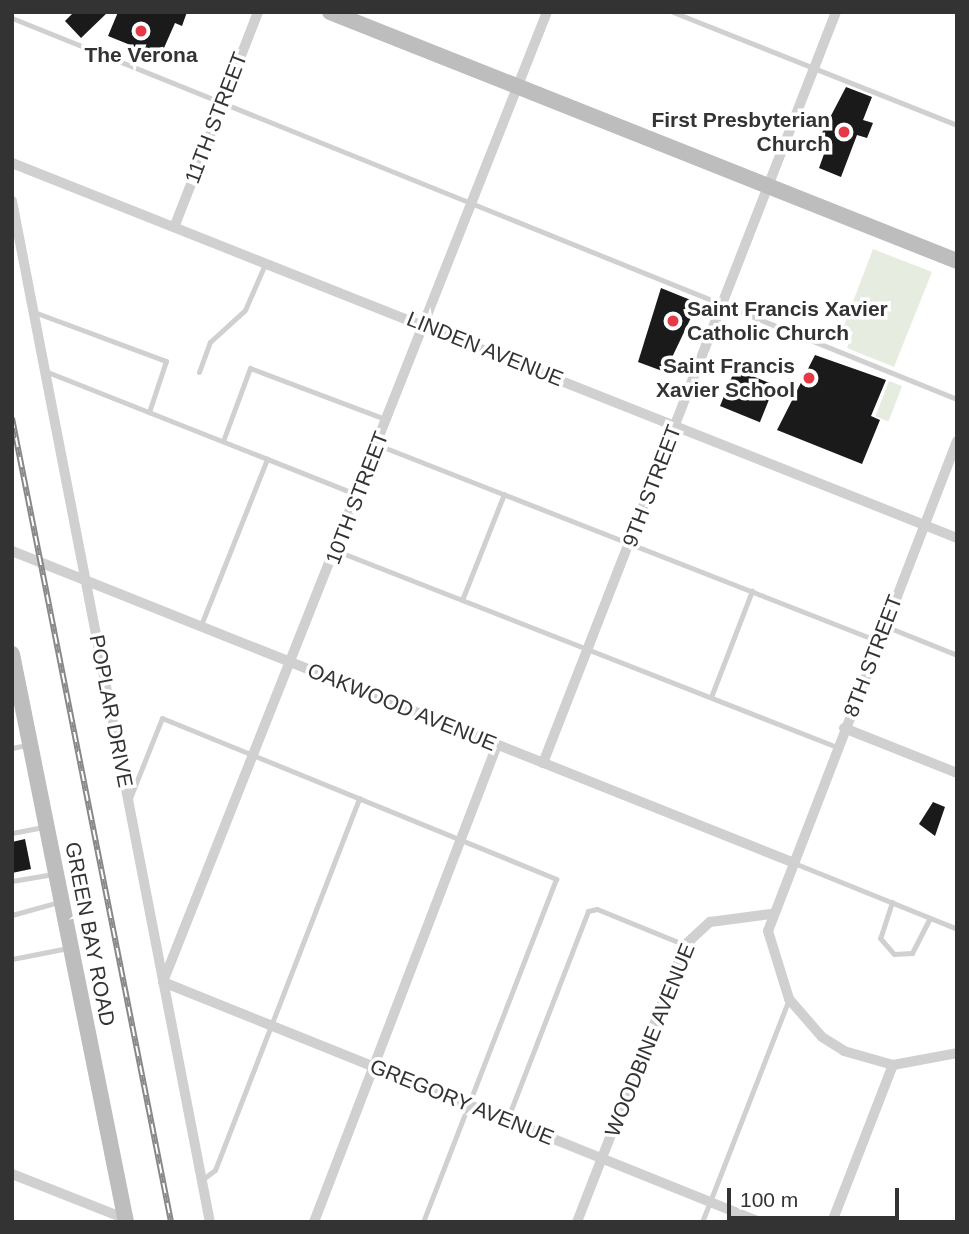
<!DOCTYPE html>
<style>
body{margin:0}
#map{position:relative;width:969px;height:1234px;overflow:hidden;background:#fff;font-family:Arial,sans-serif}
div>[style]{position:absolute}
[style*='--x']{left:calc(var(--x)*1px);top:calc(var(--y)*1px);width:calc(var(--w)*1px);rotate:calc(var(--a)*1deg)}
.green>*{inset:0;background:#e6ecdf;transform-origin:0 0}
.building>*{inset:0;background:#1a1a1a;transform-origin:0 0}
.lane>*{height:5px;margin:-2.5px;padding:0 2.5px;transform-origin:2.5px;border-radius:2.5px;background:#d0d0d0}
.street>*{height:10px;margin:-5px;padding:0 5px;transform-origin:5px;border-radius:5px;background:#d0d0d0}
.secondary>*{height:16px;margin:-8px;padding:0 8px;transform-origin:8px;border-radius:8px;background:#bdbdbd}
.rail>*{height:6px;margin-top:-3px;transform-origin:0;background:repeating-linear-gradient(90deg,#fff 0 10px,#888 0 20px);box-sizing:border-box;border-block:2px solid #888}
.dots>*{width:19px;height:19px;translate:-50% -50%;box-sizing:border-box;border:4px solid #fff;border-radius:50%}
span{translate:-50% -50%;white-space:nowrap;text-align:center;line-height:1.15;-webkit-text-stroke:7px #fff;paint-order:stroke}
.poi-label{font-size:21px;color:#333;font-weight:700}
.right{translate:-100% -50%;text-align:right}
.left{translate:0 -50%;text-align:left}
.street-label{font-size:21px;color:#333}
.frame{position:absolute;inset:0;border:14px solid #333;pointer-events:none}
.scale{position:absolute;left:727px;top:1188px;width:172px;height:32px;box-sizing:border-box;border:4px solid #333;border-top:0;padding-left:9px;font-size:21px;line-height:24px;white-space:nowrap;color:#333;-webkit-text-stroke:5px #fff;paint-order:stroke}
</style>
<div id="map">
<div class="green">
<div style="clip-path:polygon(873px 249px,932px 272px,894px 367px,847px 348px,853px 332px,843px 328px)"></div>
<div style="left:889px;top:381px;width:14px;height:38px;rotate:21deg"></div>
</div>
<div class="building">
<div style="clip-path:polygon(74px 12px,108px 12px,81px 38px,65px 21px)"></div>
<div style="clip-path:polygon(118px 12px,187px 12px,182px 26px,175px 23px,160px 57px,108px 36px)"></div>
<div style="clip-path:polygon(846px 87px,872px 97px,863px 120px,873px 123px,867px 138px,857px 135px,841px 177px,819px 168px,824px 154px,813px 150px)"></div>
<div style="clip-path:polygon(661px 288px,698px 303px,665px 372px,638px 362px)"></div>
<div style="clip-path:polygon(815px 355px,886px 380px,871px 416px,880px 420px,862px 464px,777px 430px)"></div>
<div style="left:735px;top:369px;width:43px;height:40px;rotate:22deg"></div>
<div style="clip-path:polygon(933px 802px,945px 807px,935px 836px,919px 824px)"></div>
<div style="clip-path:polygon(25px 839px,31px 869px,12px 873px,12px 842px)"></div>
</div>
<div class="lane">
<div style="--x:673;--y:12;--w:306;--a:21.7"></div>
<div style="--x:12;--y:18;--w:1019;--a:21.96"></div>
<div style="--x:34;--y:312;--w:141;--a:20.4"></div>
<div style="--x:166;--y:361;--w:54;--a:108.4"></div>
<div style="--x:45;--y:371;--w:337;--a:21.6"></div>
<div style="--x:199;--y:372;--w:32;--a:-70"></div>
<div style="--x:210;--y:342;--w:47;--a:-42.4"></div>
<div style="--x:245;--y:310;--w:50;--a:-66.5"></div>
<div style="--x:223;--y:441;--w:78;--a:-69.7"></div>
<div style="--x:250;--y:368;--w:144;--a:20.7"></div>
<div style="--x:378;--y:445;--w:537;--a:21.41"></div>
<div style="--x:337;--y:551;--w:537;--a:21.41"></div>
<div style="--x:462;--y:600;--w:114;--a:-68.4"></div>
<div style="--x:201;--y:625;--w:179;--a:-68.3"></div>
<div style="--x:885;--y:626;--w:78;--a:21.9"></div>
<div style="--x:711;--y:697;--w:114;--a:-68.9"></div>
<div style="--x:12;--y:748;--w:14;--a:-12"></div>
<div style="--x:130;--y:798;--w:86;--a:-68.2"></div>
<div style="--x:162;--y:718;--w:426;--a:22.2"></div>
<div style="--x:556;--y:879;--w:368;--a:111.2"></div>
<div style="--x:12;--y:833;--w:33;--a:-11"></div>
<div style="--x:794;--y:863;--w:176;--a:22"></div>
<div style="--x:12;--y:881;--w:42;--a:-9.7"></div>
<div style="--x:892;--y:902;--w:38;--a:108"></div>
<div style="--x:880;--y:938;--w:21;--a:49"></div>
<div style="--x:894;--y:954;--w:18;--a:-3"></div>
<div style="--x:912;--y:953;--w:39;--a:-63"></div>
<div style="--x:12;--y:915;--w:49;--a:-15.5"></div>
<div style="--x:12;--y:959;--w:57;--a:-11.1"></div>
<div style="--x:507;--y:1120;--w:224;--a:-68.8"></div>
<div style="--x:588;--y:911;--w:9;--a:-13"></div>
<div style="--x:597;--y:909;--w:95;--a:22.2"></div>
<div style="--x:203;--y:1179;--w:15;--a:-37"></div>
<div style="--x:215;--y:1170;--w:399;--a:-68.8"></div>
<div style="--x:702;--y:1222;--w:239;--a:-68.7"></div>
</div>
<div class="street">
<div style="--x:547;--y:12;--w:1043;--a:111.6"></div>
<div style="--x:163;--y:982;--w:643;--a:21.9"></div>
<div style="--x:12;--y:163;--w:1017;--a:21.64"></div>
<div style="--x:12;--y:201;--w:1040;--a:79.03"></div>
<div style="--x:175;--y:225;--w:229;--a:-68.7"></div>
<div style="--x:957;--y:441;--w:525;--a:111.09"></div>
<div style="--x:768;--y:931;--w:71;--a:72.8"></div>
<div style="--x:789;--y:999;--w:50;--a:49"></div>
<div style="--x:822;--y:1037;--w:26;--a:32"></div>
<div style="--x:844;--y:1051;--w:51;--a:15.9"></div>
<div style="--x:893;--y:1065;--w:65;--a:-10.6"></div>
<div style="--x:12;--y:551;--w:840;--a:21.74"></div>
<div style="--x:844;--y:728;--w:122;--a:21.7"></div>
<div style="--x:543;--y:763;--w:806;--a:-68.69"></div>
<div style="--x:12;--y:1174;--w:123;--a:21.5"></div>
<div style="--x:314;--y:1222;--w:511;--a:-69.01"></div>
<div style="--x:577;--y:1222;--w:297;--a:-68.7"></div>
<div style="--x:685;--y:945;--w:34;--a:-43"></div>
<div style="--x:710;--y:922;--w:62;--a:-7.5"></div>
<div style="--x:832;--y:1222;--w:168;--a:-68.8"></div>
</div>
<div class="secondary">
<div style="--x:330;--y:12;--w:675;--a:21.66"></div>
<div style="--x:12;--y:654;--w:579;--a:78.65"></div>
</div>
<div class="rail">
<div style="--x:12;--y:418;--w:820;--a:78.81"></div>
</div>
<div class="dots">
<div style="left:141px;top:31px;background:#e63946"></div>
<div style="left:844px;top:132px;background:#e63946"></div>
<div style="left:673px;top:321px;background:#e63946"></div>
<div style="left:809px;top:378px;background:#e63946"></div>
</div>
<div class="poi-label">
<span style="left:141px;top:55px">The Verona</span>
<span class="right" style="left:830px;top:132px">First Presbyterian<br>Church</span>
<span class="left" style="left:687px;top:321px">Saint Francis Xavier<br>Catholic Church</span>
<span class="right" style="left:795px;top:378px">Saint Francis<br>Xavier School</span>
</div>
<div class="street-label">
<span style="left:216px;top:118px;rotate:-69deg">11TH STREET</span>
<span style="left:485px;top:349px;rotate:22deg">LINDEN AVENUE</span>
<span style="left:652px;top:486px;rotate:-69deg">9TH STREET</span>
<span style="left:357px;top:498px;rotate:-69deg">10TH STREET</span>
<span style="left:873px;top:656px;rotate:-69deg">8TH STREET</span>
<span style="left:402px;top:707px;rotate:22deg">OAKWOOD AVENUE</span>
<span style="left:111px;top:711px;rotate:79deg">POPLAR DRIVE</span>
<span style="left:90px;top:934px;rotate:79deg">GREEN BAY ROAD</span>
<span style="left:650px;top:1040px;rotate:-68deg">WOODBINE AVENUE</span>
<span style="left:462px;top:1102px;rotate:22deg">GREGORY AVENUE</span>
</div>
<div class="frame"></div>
<div class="scale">100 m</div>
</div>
